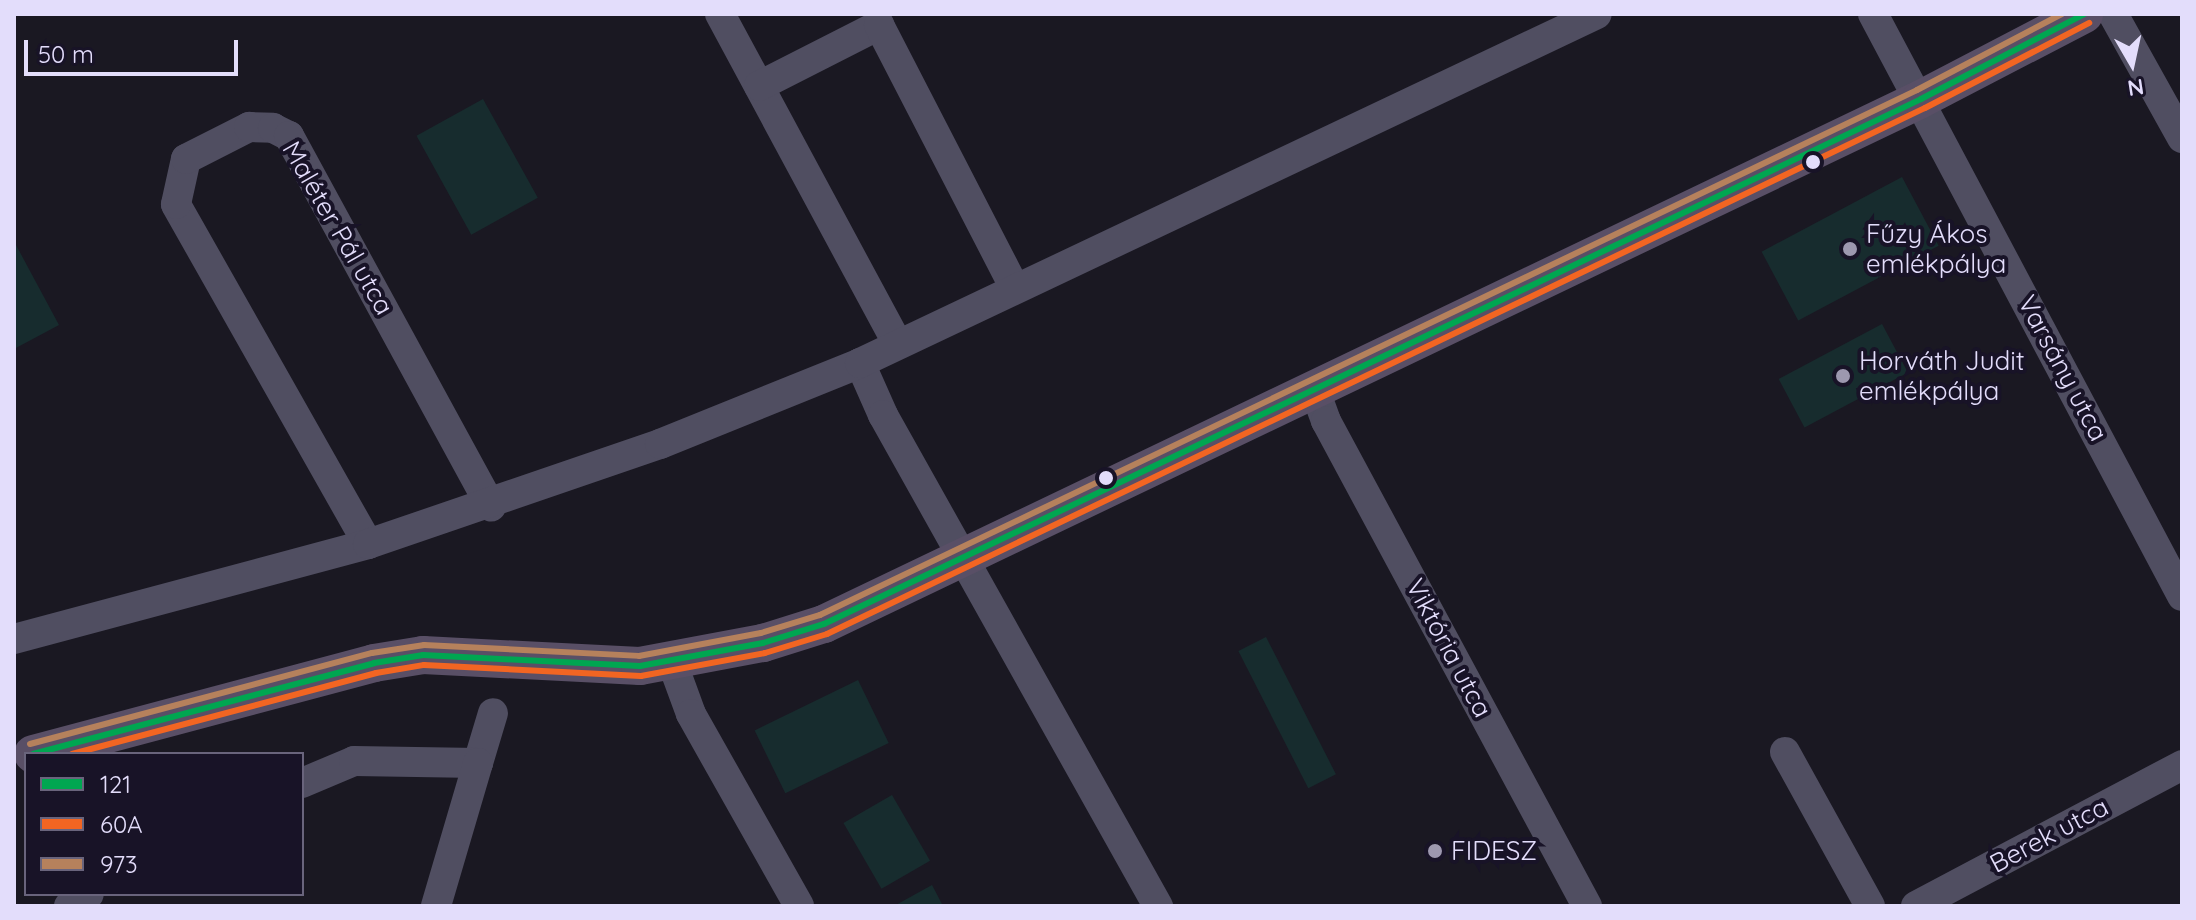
<!DOCTYPE html>
<meta charset="utf-8">
<style>
body{margin:0}
#map{position:relative;width:2196px;height:920px;overflow:hidden;background:#1a1822;font-family:Quicksand,sans-serif}
div>[style]{position:absolute}
[style*='--x']{left:calc(var(--x)*1px);top:calc(var(--y)*1px);width:calc(var(--w)*1px);rotate:calc(var(--a)*1deg)}
.green>*{inset:0;background:#172c2e;transform-origin:0 0}
.minor>*{height:30px;margin:-15px;padding:0 15px;transform-origin:15px;border-radius:15px;background:#504e61}
.major>*{height:38px;margin:-19px;padding:0 19px;transform-origin:19px;border-radius:19px;background:#594f66}
.bus-1>*{height:6px;margin:-3px;padding:0 3px;transform-origin:3px;border-radius:3px;background:#00a651}
.bus-2>*{height:6px;margin:-3px;padding:0 3px;transform-origin:3px;border-radius:3px;background:#f26522}
.bus-3>*{height:6px;margin:-3px;padding:0 3px;transform-origin:3px;border-radius:3px;background:#b6815c}
.dots>*{width:22px;height:22px;translate:-50% -50%;box-sizing:border-box;border:4px solid #181327;border-radius:50%}
span{translate:-50% -50%;white-space:nowrap;text-align:center;line-height:1.15;-webkit-text-stroke:8px #181327;paint-order:stroke}
.street-label{font-size:26px;color:#e3ddfb}
.poi-label{font-size:26px;color:#e3ddfb}
.left{translate:0 -50%;text-align:left}
.frame{position:absolute;inset:0;border:16px solid #e3ddfb;pointer-events:none}
.legend{position:absolute;left:24px;top:752px;width:280px;height:144px;box-sizing:border-box;background:#181327;border:2px solid #69647c;margin:0;padding:10px 14px;list-style:none;font-size:24px;color:#e3ddfb}
.legend li{display:flex;align-items:center;gap:16px;height:40px}
.legend b{width:40px;border:2px solid #69647c}
.north{position:absolute;left:2092px;top:24px;width:80px;height:80px;-webkit-text-stroke:6px #181327;paint-order:stroke;rotate:171deg;font-size:22px;font-weight:700;line-height:32px;text-align:center;color:#e3ddfb}
.north::after{content:'';display:block;margin:auto;width:28px;height:36px;background:#e3ddfb;clip-path:polygon(50% 0,100% 100%,50% 72%,0 100%)}
.scale{position:absolute;left:24px;top:40px;width:214px;height:36px;box-sizing:border-box;border:4px solid #e3ddfb;border-top:0;padding-left:10px;font-size:24px;line-height:28px;white-space:nowrap;color:#e3ddfb;-webkit-text-stroke:6px #181327;paint-order:stroke}
</style>
<div id="map">
<div class="green">
<div style="left:483px;top:99px;width:113px;height:76px;rotate:61deg"></div>
<div style="left:1902px;top:177px;width:78px;height:159px;rotate:62deg"></div>
<div style="clip-path:polygon(16px 245px,59px 325px,14px 349px,14px 246px)"></div>
<div style="left:1882px;top:324px;width:55px;height:117px;rotate:62deg"></div>
<div style="left:1266px;top:637px;width:154px;height:31px;rotate:63deg"></div>
<div style="left:858px;top:680px;width:70px;height:115px;rotate:64deg"></div>
<div style="left:892px;top:795px;width:76px;height:56px;rotate:60deg"></div>
<div style="clip-path:polygon(932px 885px,943px 906px,894px 906px)"></div>
</div>
<div class="minor">
<div style="--x:720;--y:14;--w:375;--a:61.7"></div>
<div style="--x:1873;--y:14;--w:659;--a:62.03"></div>
<div style="--x:2113;--y:14;--w:142;--a:60.9"></div>
<div style="--x:759;--y:86;--w:135;--a:-26.9"></div>
<div style="--x:879;--y:25;--w:296;--a:62.7"></div>
<div style="--x:860;--y:363;--w:57;--a:66.1"></div>
<div style="--x:883;--y:415;--w:563;--a:60.75"></div>
<div style="--x:1314;--y:388;--w:35;--a:70"></div>
<div style="--x:1326;--y:421;--w:551;--a:61.71"></div>
<div style="--x:368;--y:544;--w:390;--a:-119.5"></div>
<div style="--x:176;--y:204;--w:46;--a:-77.5"></div>
<div style="--x:186;--y:159;--w:71;--a:-26.9"></div>
<div style="--x:249;--y:127;--w:24;--a:2"></div>
<div style="--x:273;--y:128;--w:18;--a:27"></div>
<div style="--x:289;--y:136;--w:422;--a:61.4"></div>
<div style="--x:14;--y:639;--w:367;--a:-15"></div>
<div style="--x:368;--y:544;--w:309;--a:-18.9"></div>
<div style="--x:660;--y:444;--w:216;--a:-22"></div>
<div style="--x:860;--y:363;--w:815;--a:-25.34"></div>
<div style="--x:672;--y:662;--w:55;--a:69.9"></div>
<div style="--x:691;--y:714;--w:220;--a:60.6"></div>
<div style="--x:1785;--y:752;--w:176;--a:61.1"></div>
<div style="--x:478;--y:763;--w:52;--a:-73.3"></div>
<div style="--x:302;--y:783;--w:56;--a:-22.9"></div>
<div style="--x:354;--y:761;--w:124;--a:0.9"></div>
<div style="--x:478;--y:763;--w:149;--a:106.4"></div>
<div style="--x:69;--y:906;--w:23;--a:-31"></div>
<div style="--x:1916;--y:906;--w:301;--a:-27.9"></div>
</div>
<div class="major">
<div style="--x:33;--y:754;--w:353;--a:-14.9"></div>
<div style="--x:374;--y:663;--w:50;--a:-9.3"></div>
<div style="--x:423;--y:655;--w:217;--a:2.9"></div>
<div style="--x:640;--y:666;--w:125;--a:-10.6"></div>
<div style="--x:763;--y:643;--w:64;--a:-17.3"></div>
<div style="--x:824;--y:624;--w:1216;--a:-25.57"></div>
<div style="--x:1921;--y:99;--w:184;--a:-27.5"></div>
</div>
<div class="bus-1">
<div style="--x:33;--y:754;--w:353;--a:-14.9"></div>
<div style="--x:374;--y:663;--w:50;--a:-9.3"></div>
<div style="--x:423;--y:655;--w:217;--a:2.9"></div>
<div style="--x:640;--y:666;--w:125;--a:-10.6"></div>
<div style="--x:763;--y:643;--w:64;--a:-17.3"></div>
<div style="--x:824;--y:624;--w:1216;--a:-25.57"></div>
<div style="--x:1921;--y:99;--w:184;--a:-27.5"></div>
</div>
<div class="bus-2">
<div style="--x:72;--y:754;--w:315;--a:-14.9"></div>
<div style="--x:376;--y:673;--w:49;--a:-9.5"></div>
<div style="--x:424;--y:665;--w:217;--a:2.9"></div>
<div style="--x:641;--y:676;--w:126;--a:-10.5"></div>
<div style="--x:765;--y:653;--w:65;--a:-17"></div>
<div style="--x:827;--y:634;--w:1217;--a:-25.6"></div>
<div style="--x:1925;--y:108;--w:185;--a:-27.4"></div>
</div>
<div class="bus-3">
<div style="--x:30;--y:744;--w:354;--a:-14.9"></div>
<div style="--x:372;--y:653;--w:53;--a:-8.7"></div>
<div style="--x:424;--y:645;--w:215;--a:2.9"></div>
<div style="--x:639;--y:656;--w:124;--a:-10.7"></div>
<div style="--x:761;--y:633;--w:62;--a:-17"></div>
<div style="--x:820;--y:615;--w:1216;--a:-25.57"></div>
<div style="--x:1917;--y:90;--w:164;--a:-27.7"></div>
</div>
<div class="dots">
<div style="left:1813px;top:162px;background:#e3ddfb"></div>
<div style="left:1850px;top:249px;background:#9d98af"></div>
<div style="left:1843px;top:376px;background:#9d98af"></div>
<div style="left:1106px;top:478px;background:#e3ddfb"></div>
<div style="left:1435px;top:851px;background:#9d98af"></div>
</div>
<div class="street-label">
<span style="left:338px;top:228px;rotate:60deg">Maléter Pál utca</span>
<span style="left:2063px;top:368px;rotate:62deg">Varsány utca</span>
<span style="left:1449px;top:648px;rotate:62deg">Viktória utca</span>
<span style="left:2049px;top:835px;rotate:-28deg">Berek utca</span>
</div>
<div class="poi-label">
<span class="left" style="left:1866px;top:249px">Fűzy Ákos<br>emlékpálya</span>
<span class="left" style="left:1859px;top:376px">Horváth Judit<br>emlékpálya</span>
<span class="left" style="left:1451px;top:851px">FIDESZ</span>
</div>
<div class="frame"></div>
<ul class="legend">
<li><b style="height:10px;background:#00a651"></b>121</li>
<li><b style="height:10px;background:#f26522"></b>60A</li>
<li><b style="height:10px;background:#b6815c"></b>973</li>
</ul>
<div class="north">N</div>
<div class="scale">50 m</div>
</div>
